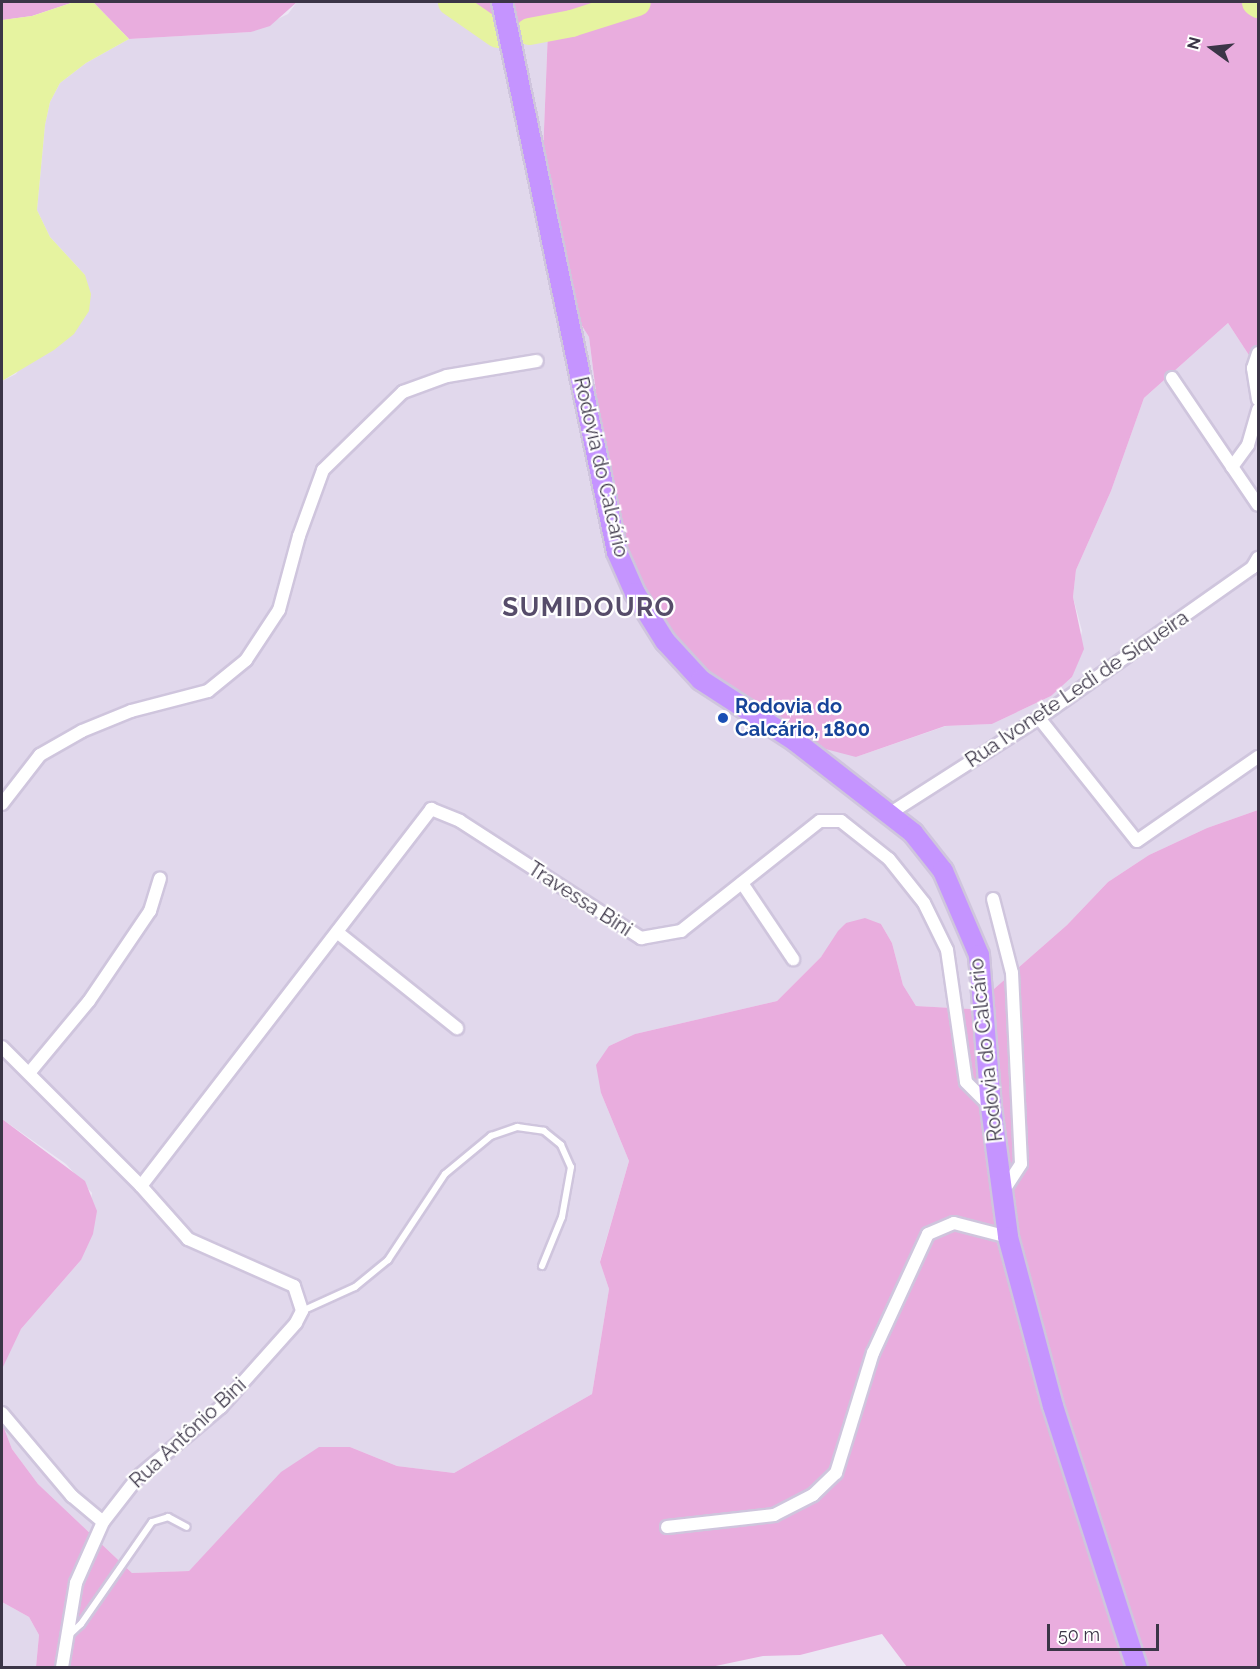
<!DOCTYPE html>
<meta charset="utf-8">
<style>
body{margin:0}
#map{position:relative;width:1260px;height:1669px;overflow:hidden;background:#ece6f4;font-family:Raleway,sans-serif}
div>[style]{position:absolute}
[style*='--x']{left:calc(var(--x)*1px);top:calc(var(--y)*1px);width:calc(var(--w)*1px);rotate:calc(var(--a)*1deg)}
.residential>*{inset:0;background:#e1d8ec}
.green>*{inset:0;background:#e9adde}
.water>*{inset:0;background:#e6f3a0}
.river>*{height:27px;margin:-13.5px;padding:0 13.5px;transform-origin:13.5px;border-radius:13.5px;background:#e6f3a0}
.roads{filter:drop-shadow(2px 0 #cfc5dd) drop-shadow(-2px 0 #cfc5dd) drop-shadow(0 2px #cfc5dd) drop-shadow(0 -2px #cfc5dd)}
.lane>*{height:6px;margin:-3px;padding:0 3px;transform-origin:3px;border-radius:3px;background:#fff}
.street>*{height:12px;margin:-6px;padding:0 6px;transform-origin:6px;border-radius:6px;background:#fff}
.primary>*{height:20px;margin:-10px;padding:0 10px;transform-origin:10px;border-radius:10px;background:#c594ff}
.dots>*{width:16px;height:16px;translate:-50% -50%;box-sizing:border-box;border:3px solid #fff;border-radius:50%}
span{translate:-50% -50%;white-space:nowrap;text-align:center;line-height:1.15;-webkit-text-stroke:4.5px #fff;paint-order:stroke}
.street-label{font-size:20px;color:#3b3547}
.transit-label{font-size:20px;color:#164399;font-weight:700}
.left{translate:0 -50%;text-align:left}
.district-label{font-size:26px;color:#564c6a;font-weight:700;letter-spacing:1.5px}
.frame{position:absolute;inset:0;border:3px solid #3b3547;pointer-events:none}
.north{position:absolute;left:1182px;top:18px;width:60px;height:60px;-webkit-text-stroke:4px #fff;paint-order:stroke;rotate:285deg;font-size:16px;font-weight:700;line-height:24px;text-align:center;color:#3b3547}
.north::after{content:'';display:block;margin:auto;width:21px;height:27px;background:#3b3547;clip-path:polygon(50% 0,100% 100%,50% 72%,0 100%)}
.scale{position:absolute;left:1047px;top:1624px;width:112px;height:27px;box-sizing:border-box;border:3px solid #3b3547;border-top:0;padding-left:8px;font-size:18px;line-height:21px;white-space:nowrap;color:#3b3547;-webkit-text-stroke:4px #fff;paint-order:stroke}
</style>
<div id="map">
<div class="residential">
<div style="clip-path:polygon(297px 2px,444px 2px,450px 6px,548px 29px,542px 179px,571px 308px,589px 337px,602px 440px,856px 757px,946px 726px,992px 724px,1051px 696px,1072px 677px,1082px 631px,1073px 597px,1076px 570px,1111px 491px,1144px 398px,1228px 323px,1258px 369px,1258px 810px,1207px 828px,1149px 855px,1108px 882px,1067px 925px,971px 1009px,916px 1006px,903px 985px,892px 943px,881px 924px,846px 923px,821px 957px,777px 1001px,635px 1034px,609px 1046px,601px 1093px,629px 1161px,600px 1261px,609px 1289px,592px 1394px,454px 1473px,397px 1466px,350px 1447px,223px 1536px,189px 1571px,132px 1573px,38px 1484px,12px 1449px,2px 1423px,2px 1369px,7px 1351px,21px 1329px,81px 1260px,92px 1193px,66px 1164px,2px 1119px,2px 381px,16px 374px,85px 275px,50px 237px,37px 210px,45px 125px,50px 102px,60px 83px,86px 63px,129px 39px,251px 32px,288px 14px)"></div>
<div style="clip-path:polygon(2px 1602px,29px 1617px,39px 1635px,36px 1667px,2px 1667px)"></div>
</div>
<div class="green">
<div style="clip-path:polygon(2px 2px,74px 2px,32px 16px,3px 20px)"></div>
<div style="clip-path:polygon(93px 2px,297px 2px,270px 26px,251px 32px,129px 39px)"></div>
<div style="clip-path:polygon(444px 2px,1258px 2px,1258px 369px,1228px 323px,1144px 398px,1111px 491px,1076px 570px,1073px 597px,1084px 649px,1072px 677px,1051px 696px,992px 724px,945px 726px,856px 757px,810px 745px,695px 666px,645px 599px,624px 545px,602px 440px,589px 337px,571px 308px,542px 179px,548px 30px,450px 6px)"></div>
<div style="clip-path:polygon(1258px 810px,1258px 1667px,907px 1667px,882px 1634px,800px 1655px,763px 1656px,706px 1668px,36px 1667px,39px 1635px,29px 1617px,2px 1602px,2px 1423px,12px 1449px,38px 1484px,132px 1573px,189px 1571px,281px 1472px,319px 1447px,350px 1447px,397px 1466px,454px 1473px,592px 1394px,609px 1289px,600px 1262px,629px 1161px,601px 1093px,596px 1065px,609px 1046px,635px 1034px,777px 1001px,821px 957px,838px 931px,846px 923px,865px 918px,881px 924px,892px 943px,903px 985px,916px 1006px,971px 1009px,1067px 925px,1108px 882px,1149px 855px,1207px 828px)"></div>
<div style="clip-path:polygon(2px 1119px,85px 1181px,97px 1211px,93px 1234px,81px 1260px,21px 1329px,2px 1369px)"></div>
</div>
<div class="water">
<div style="clip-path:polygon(74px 2px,93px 2px,129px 39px,86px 63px,60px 83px,50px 102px,45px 125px,37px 210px,50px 237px,85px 275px,91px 294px,89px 311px,74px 334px,54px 350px,2px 381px,2px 20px,32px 16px)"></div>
</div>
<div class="river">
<div style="--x:451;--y:2;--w:56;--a:34.8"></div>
<div style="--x:1255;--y:2;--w:4;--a:34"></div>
<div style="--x:529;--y:31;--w:43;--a:-10.8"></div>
<div style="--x:571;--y:23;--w:69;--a:-17.7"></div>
</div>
<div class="roads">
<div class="lane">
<div style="--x:302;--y:1311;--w:58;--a:-24.4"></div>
<div style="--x:355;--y:1287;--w:43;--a:-39.3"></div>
<div style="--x:388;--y:1260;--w:103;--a:-56.5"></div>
<div style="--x:445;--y:1174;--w:60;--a:-39.6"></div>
<div style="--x:491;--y:1136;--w:28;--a:-19"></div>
<div style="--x:517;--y:1127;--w:27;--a:8"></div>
<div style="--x:544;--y:1131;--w:22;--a:39"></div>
<div style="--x:561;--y:1145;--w:24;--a:66"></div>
<div style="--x:571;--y:1167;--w:51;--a:100.2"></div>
<div style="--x:562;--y:1217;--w:53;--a:112.2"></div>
<div style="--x:67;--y:1637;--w:19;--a:-43"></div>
<div style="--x:81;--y:1624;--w:124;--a:-55.2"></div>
<div style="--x:152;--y:1522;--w:17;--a:-17"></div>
<div style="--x:168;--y:1517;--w:21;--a:28"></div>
</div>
<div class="street">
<div style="--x:1258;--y:353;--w:16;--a:108"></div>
<div style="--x:1253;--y:368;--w:32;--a:81"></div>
<div style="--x:1172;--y:378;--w:153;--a:55.9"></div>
<div style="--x:1232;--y:467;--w:27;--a:-54"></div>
<div style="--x:1248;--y:445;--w:37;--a:-74"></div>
<div style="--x:1039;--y:718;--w:157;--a:51.5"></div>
<div style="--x:1137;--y:841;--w:147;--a:-34.8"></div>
<div style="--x:2;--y:804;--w:62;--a:-52.2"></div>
<div style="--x:40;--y:755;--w:48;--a:-29.7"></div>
<div style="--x:82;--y:731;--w:53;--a:-22.2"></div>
<div style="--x:131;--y:711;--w:80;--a:-14.6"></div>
<div style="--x:208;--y:691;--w:49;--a:-39.2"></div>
<div style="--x:246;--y:660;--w:60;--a:-56.6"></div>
<div style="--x:279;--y:610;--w:77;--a:-74.9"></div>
<div style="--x:299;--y:536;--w:70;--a:-70"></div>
<div style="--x:323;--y:470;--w:112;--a:-44.3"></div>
<div style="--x:403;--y:392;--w:47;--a:-20"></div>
<div style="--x:447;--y:376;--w:91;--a:-9.5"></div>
<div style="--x:889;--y:814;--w:178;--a:-32.6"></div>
<div style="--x:1039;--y:718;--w:261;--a:-35.2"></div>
<div style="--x:1252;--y:568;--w:12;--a:-59"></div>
<div style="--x:742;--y:883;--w:92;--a:56.1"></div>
<div style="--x:993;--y:899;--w:76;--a:75.6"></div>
<div style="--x:1012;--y:973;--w:191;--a:87.3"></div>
<div style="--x:1021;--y:1164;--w:35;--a:123"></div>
<div style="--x:337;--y:932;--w:154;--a:38.7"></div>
<div style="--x:2;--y:1047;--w:197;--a:45"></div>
<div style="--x:141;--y:1186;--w:71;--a:48.4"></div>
<div style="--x:188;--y:1239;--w:116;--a:23.9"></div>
<div style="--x:294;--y:1286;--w:26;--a:72"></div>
<div style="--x:302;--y:1311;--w:13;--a:117"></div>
<div style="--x:296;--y:1323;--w:113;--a:131.8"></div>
<div style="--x:221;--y:1407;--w:109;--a:139.9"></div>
<div style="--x:138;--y:1477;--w:57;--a:127.9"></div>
<div style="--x:103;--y:1522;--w:67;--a:113.9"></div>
<div style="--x:76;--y:1583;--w:86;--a:99.4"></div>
<div style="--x:30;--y:1072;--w:92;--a:-50.3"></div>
<div style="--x:89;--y:1001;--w:109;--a:-55.9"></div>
<div style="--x:150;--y:911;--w:34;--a:-73"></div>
<div style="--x:141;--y:1186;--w:476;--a:-52.4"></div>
<div style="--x:431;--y:809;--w:31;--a:22"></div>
<div style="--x:460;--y:821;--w:216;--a:32.9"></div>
<div style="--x:641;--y:938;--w:41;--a:-9.9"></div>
<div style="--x:681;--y:931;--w:177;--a:-38.4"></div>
<div style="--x:820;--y:821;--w:21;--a:0"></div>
<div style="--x:841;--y:821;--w:61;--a:38.4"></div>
<div style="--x:889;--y:859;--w:56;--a:51.5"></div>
<div style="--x:924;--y:903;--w:52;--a:63.9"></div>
<div style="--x:947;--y:950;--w:133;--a:81.8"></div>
<div style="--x:966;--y:1082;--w:35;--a:45"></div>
<div style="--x:2;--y:1413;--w:109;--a:49.9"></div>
<div style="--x:72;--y:1496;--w:40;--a:40"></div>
<div style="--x:667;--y:1527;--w:108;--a:-6.4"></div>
<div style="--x:774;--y:1515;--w:44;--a:-27.1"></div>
<div style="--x:813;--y:1495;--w:32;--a:-44"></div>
<div style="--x:836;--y:1473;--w:126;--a:-72.9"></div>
<div style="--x:873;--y:1353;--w:131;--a:-65.2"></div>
<div style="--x:928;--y:1234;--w:28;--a:-23"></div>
<div style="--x:954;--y:1223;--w:56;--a:14.5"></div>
</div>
<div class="primary">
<div style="--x:502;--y:2;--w:562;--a:78.19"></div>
<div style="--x:617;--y:552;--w:45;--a:66.3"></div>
<div style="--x:635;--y:593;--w:57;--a:58"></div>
<div style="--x:665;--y:641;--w:53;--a:47.3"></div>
<div style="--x:701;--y:680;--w:112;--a:33"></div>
<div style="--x:795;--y:741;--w:150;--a:37.9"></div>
<div style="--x:913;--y:833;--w:48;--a:51.7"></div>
<div style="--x:943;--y:871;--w:91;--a:66.8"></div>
<div style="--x:979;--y:955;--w:152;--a:85.5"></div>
<div style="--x:991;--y:1107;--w:131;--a:82.5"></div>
<div style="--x:1008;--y:1237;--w:175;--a:75.1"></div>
<div style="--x:1053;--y:1406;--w:275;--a:72.2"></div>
</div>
</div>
<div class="dots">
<div style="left:723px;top:718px;background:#1a4fb4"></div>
</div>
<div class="street-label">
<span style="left:601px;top:467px;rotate:77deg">Rodovia do Calcário</span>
<span style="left:1077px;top:689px;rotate:-34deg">Rua Ivonete Ledi de Siqueira</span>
<span style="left:580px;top:899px;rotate:33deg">Travessa Bini</span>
<span style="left:986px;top:1050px;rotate:-96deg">Rodovia do Calcário</span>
<span style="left:188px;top:1433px;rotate:-43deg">Rua Antônio Bini</span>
</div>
<div class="transit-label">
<span class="left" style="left:735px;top:718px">Rodovia do<br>Calcário, 1800</span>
</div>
<div class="district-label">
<span style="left:589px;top:608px">SUMIDOURO</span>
</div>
<div class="frame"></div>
<div class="north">N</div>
<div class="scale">50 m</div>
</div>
